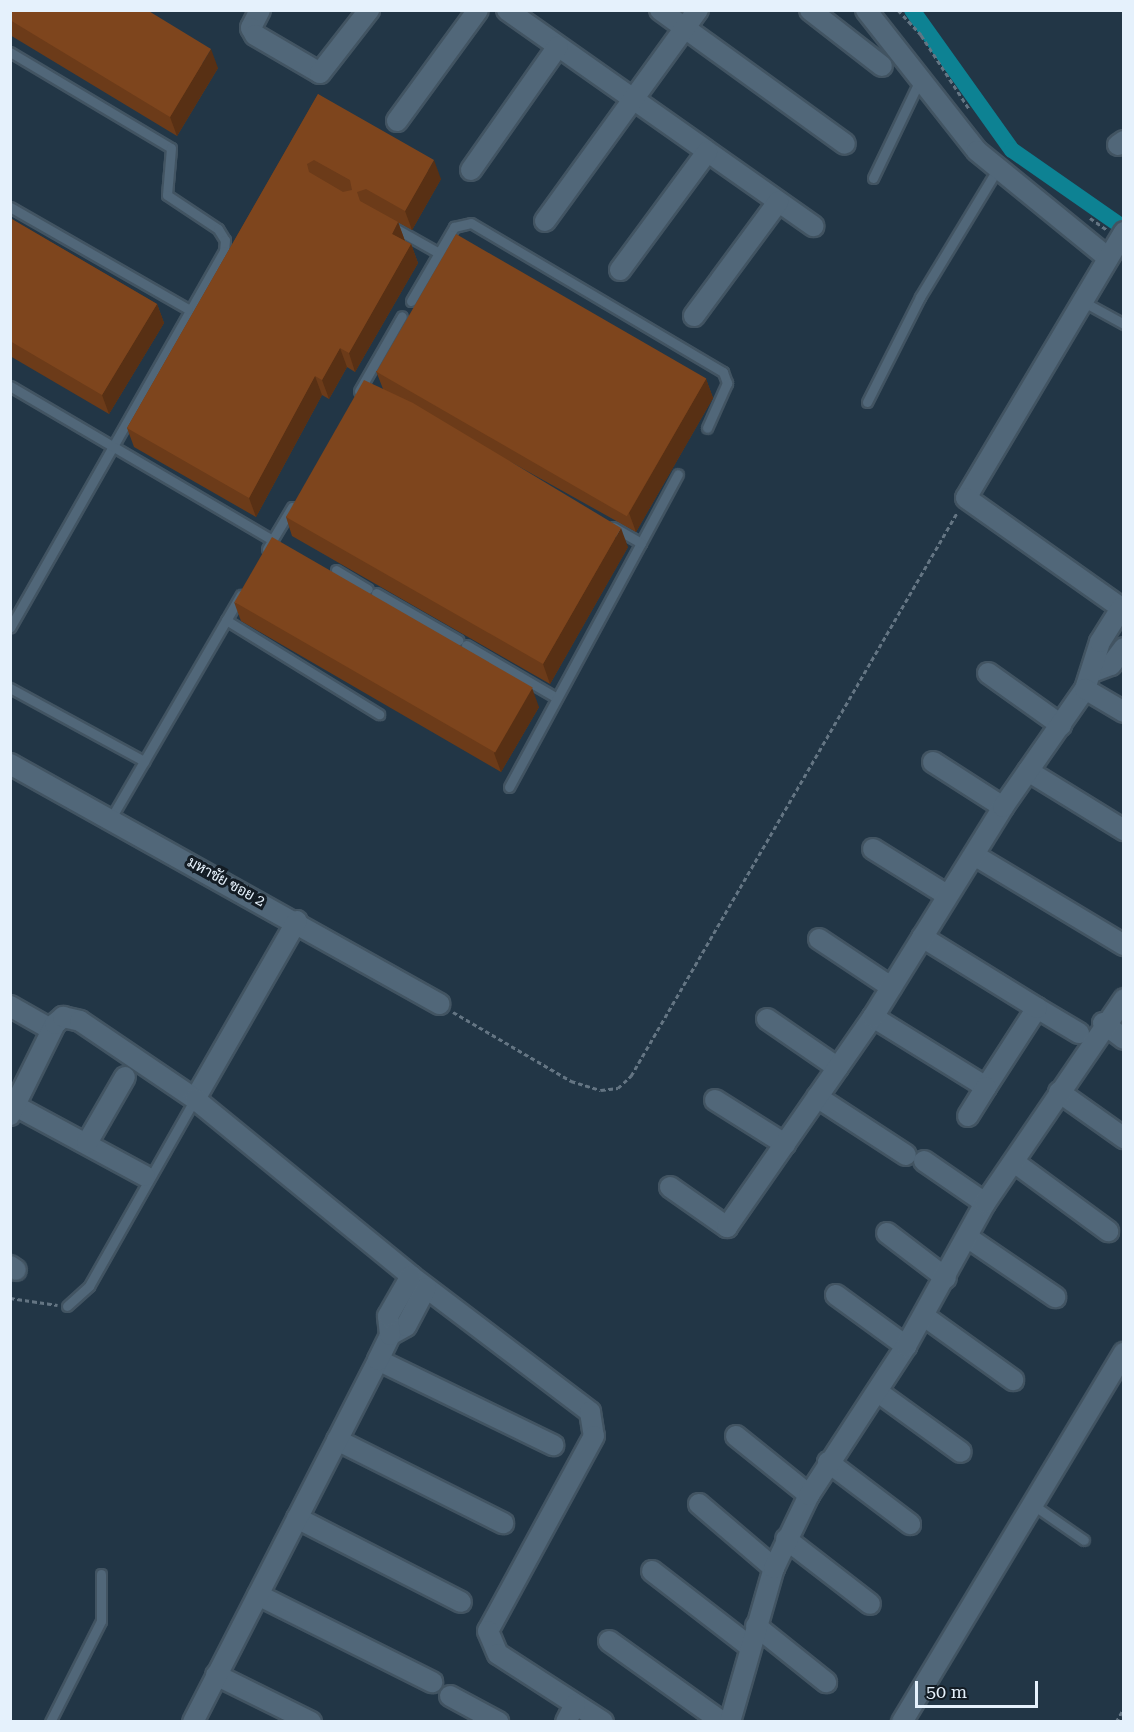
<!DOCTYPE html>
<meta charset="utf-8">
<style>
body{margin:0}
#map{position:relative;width:1134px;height:1732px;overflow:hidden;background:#223646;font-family:"Roboto Serif",Sarabun,serif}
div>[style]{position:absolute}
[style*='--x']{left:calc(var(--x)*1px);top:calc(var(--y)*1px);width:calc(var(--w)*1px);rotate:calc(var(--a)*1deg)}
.canal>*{height:16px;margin:-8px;padding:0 8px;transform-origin:8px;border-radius:8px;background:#0d8293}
.path>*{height:3px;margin-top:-1.5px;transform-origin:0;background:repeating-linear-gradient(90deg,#647583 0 4.5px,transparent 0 7.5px)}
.roads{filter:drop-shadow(2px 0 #425462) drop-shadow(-2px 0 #425462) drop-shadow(0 2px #425462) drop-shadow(0 -2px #425462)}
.lane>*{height:9px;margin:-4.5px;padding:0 4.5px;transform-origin:4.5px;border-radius:4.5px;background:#516779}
.street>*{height:20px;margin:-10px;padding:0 10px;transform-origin:10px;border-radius:10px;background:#516779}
.wall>*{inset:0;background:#6c3b19}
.shaded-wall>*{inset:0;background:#583014}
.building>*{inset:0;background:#7e451d;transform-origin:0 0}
span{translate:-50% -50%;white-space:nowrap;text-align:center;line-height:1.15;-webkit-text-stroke:6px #131c24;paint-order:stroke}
.street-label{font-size:15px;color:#e5f1fc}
.frame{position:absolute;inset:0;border:12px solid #e5f1fc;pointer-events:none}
.scale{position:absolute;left:915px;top:1681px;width:123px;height:27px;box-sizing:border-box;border:3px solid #e5f1fc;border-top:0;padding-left:8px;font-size:18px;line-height:21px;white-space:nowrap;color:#e5f1fc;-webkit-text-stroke:4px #131c24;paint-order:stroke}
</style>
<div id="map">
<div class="canal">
<div style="--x:912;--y:10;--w:172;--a:54.5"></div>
<div style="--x:1012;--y:150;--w:136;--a:34.9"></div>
</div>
<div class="path">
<div style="--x:898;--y:10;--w:34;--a:47"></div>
<div style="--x:921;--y:35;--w:88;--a:57"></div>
<div style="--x:1090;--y:218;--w:21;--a:35"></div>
<div style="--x:453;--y:1012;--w:137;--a:30.3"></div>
<div style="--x:571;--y:1081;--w:31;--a:17"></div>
<div style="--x:601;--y:1090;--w:17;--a:-7"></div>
<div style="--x:618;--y:1088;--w:18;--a:-43"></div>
<div style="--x:631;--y:1076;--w:651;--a:-59.93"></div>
<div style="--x:10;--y:1298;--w:48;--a:8.5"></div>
<div style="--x:1116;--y:1722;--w:16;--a:-60"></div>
</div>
<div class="roads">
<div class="lane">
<div style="--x:10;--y:52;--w:187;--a:30.8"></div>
<div style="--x:171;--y:148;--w:47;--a:94.9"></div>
<div style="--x:167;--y:195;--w:61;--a:33.7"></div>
<div style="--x:218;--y:229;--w:13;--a:58"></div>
<div style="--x:225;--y:240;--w:11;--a:95"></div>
<div style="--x:224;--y:251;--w:433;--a:119.6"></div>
<div style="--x:873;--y:178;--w:111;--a:-64.4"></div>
<div style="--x:10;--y:207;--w:205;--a:29.8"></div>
<div style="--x:391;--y:226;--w:55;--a:29.4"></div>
<div style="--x:411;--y:301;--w:86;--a:-59.8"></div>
<div style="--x:454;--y:227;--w:17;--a:-13"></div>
<div style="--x:471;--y:223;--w:293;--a:30.6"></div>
<div style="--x:723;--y:372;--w:12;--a:70"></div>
<div style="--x:727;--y:383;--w:49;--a:114"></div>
<div style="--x:1082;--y:301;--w:48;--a:28.7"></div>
<div style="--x:10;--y:386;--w:304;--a:30.4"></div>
<div style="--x:359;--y:391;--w:86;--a:-60.2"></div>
<div style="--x:867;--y:402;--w:118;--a:-63.2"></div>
<div style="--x:920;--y:297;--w:149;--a:-58.8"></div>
<div style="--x:641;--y:543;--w:78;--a:-61.8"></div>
<div style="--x:267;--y:549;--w:49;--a:-59.2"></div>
<div style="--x:336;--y:570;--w:37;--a:31"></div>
<div style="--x:376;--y:593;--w:95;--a:29.8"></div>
<div style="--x:226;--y:620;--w:180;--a:31.6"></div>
<div style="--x:466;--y:645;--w:105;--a:30.2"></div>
<div style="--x:10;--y:688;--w:153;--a:28.6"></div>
<div style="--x:509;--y:787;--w:277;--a:-61.6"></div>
<div style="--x:641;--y:543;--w:32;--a:-150"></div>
<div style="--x:111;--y:818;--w:258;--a:-59.8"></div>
<div style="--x:67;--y:1306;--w:30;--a:-42"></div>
<div style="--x:89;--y:1286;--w:215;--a:-60.5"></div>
<div style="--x:1032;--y:1504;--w:63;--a:34.7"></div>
<div style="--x:50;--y:1722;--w:113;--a:-63.2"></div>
<div style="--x:101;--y:1621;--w:47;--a:-90"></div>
</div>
<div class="street">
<div style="--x:260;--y:10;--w:20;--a:117"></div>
<div style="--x:251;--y:28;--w:8;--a:60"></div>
<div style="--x:255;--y:35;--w:75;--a:30.3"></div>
<div style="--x:320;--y:73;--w:80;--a:-52.1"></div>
<div style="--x:507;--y:10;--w:375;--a:35.2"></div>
<div style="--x:660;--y:10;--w:228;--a:35.9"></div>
<div style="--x:810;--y:10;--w:91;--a:37.9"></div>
<div style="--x:866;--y:10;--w:179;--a:51.8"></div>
<div style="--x:977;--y:151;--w:169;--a:39.2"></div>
<div style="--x:397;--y:121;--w:137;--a:-53.9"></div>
<div style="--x:1118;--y:145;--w:7;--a:-34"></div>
<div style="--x:471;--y:170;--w:151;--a:-54.9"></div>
<div style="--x:545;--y:221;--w:261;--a:-54.1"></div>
<div style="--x:1124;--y:232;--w:309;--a:120.7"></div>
<div style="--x:966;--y:498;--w:194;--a:35.3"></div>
<div style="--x:620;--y:270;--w:147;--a:-53.6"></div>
<div style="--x:694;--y:316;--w:142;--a:-53.6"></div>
<div style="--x:1095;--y:671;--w:17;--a:-21"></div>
<div style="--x:1111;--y:665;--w:21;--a:-53"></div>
<div style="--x:988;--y:673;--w:90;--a:35.5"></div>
<div style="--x:1085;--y:689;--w:49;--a:-72.3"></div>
<div style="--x:1100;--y:642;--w:40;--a:-58"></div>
<div style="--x:933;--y:762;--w:83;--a:32.7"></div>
<div style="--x:10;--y:764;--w:492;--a:29.2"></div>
<div style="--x:1028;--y:771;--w:113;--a:31.6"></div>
<div style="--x:873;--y:849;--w:87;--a:31.9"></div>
<div style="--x:974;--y:855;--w:175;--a:31"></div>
<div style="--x:819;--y:939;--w:87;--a:33.7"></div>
<div style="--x:10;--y:1006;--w:48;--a:29.7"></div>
<div style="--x:1037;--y:1008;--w:49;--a:30.8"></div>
<div style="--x:873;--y:1017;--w:133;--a:31.8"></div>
<div style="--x:986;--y:1087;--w:94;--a:-57.2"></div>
<div style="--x:1037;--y:1008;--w:135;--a:-148.3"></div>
<div style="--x:767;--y:1019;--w:86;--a:34.6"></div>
<div style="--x:1103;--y:1023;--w:26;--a:37"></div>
<div style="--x:1059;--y:1092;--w:80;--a:35.3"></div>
<div style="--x:817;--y:1097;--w:106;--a:33.1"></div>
<div style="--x:195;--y:1099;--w:205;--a:-60.2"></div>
<div style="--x:715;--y:1100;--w:83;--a:32.2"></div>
<div style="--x:10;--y:1103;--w:153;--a:28.4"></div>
<div style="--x:10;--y:1115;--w:102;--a:-63.7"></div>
<div style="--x:55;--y:1024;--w:11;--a:-41"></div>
<div style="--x:63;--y:1017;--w:17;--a:13"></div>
<div style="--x:80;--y:1021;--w:139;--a:34.1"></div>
<div style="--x:195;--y:1099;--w:279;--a:39.3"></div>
<div style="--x:411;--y:1276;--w:225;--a:37.2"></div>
<div style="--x:590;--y:1412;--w:24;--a:81"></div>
<div style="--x:594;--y:1436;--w:222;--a:118.5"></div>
<div style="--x:488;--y:1631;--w:25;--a:67"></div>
<div style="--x:498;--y:1654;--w:125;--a:32.9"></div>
<div style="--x:968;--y:1116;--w:34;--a:-58"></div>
<div style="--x:87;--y:1143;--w:76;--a:-60.1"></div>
<div style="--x:924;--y:1161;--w:74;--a:34.5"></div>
<div style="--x:1014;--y:1162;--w:117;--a:36.3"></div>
<div style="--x:670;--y:1187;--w:70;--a:35.1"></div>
<div style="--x:727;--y:1227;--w:256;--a:-55.2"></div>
<div style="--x:873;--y:1017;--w:247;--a:-58.2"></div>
<div style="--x:1003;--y:807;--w:144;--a:-55.2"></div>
<div style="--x:1085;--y:689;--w:45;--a:30.5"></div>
<div style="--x:887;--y:1233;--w:74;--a:37.3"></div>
<div style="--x:967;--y:1237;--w:107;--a:34.3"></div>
<div style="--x:10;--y:1266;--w:7;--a:34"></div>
<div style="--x:836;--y:1295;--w:87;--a:36.1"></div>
<div style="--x:924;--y:1316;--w:110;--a:35.7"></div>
<div style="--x:390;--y:1335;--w:18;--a:-29"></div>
<div style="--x:406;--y:1326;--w:43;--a:-62.2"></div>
<div style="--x:378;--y:1360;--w:195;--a:25.9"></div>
<div style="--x:878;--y:1392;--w:102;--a:35.9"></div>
<div style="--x:736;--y:1436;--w:94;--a:38.9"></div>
<div style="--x:337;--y:1440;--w:186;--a:26.6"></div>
<div style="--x:828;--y:1462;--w:103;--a:37.1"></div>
<div style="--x:699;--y:1504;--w:99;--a:40.5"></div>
<div style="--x:297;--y:1518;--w:184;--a:27.1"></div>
<div style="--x:786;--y:1539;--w:106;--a:37.7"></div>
<div style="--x:652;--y:1571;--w:123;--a:37.7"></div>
<div style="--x:258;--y:1595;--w:195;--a:26.6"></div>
<div style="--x:756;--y:1626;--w:90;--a:38.7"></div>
<div style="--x:609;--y:1641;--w:139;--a:35.6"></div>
<div style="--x:216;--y:1675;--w:106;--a:26.3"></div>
<div style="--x:450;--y:1696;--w:55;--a:28.4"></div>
<div style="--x:193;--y:1722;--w:407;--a:-62.9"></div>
<div style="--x:378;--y:1360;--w:28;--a:-64"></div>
<div style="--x:390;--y:1335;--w:19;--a:-96"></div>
<div style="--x:388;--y:1316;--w:46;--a:-60.1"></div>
<div style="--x:566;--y:1722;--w:20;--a:-63"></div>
<div style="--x:730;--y:1722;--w:160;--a:-74.1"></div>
<div style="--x:774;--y:1568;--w:81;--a:-64.4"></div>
<div style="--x:809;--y:1495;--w:178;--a:-56.9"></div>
<div style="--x:906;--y:1346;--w:163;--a:-61.1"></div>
<div style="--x:985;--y:1203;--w:247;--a:-55.7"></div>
<div style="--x:902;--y:1722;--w:431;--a:-59"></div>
</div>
</div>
<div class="wall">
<div style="clip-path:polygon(10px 10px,218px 68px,177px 136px,10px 35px)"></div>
<div style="clip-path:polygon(318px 94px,441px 179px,412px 230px,372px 208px,398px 222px,405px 241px,411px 244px,418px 263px,355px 372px,347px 367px,329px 399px,322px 395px,256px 517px,134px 447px,127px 428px)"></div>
<div style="clip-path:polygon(10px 218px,157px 304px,164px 323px,109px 414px,10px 356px)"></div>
<div style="clip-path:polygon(376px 371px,706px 379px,713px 398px,636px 532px,509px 461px,628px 547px,550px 684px,292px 536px,286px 517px,383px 389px)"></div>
<div style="clip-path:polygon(234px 602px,539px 707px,501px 772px,241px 621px)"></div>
</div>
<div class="shaded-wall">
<div style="clip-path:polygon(211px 49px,218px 68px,177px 136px,170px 117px)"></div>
<div style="clip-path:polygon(434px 160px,441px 179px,412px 230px,405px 211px)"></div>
<div style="clip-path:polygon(398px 222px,405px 241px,392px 234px)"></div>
<div style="clip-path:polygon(411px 244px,418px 263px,355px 372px,349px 353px)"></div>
<div style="clip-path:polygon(157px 304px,164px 323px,109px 414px,102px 395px)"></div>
<div style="clip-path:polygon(340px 348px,347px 367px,329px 399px,322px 380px)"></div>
<div style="clip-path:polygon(315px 376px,322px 395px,256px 517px,249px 498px)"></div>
<div style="clip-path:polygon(706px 379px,713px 398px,636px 532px,629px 513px)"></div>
<div style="clip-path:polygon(621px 528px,628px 547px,550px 684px,543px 664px)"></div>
<div style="clip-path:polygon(532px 688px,539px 707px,501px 772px,494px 753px)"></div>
</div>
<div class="building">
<div style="clip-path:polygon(10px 10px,147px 10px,211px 49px,170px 117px,10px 20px)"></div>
<div style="clip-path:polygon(evenodd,318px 94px,434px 160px,405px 211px,366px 189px,357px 192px,360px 201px,398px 222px,392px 234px,411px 244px,349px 353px,340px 348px,322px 380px,315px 376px,249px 498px,127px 428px,318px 94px,314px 160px,350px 180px,352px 190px,343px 192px,309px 172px,307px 164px,314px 160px)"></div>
<div style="clip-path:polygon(10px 218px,157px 304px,102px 395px,10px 341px)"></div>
<div style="left:456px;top:234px;width:289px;height:159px;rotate:30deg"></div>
<div style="clip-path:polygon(364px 380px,413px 403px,621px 528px,543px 664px,286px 517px)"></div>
<div style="left:272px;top:537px;width:301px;height:75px;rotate:30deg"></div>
</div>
<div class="street-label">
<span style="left:226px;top:882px;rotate:29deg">มหาชัย ซอย 2</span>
</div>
<div class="frame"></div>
<div class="scale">50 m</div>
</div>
